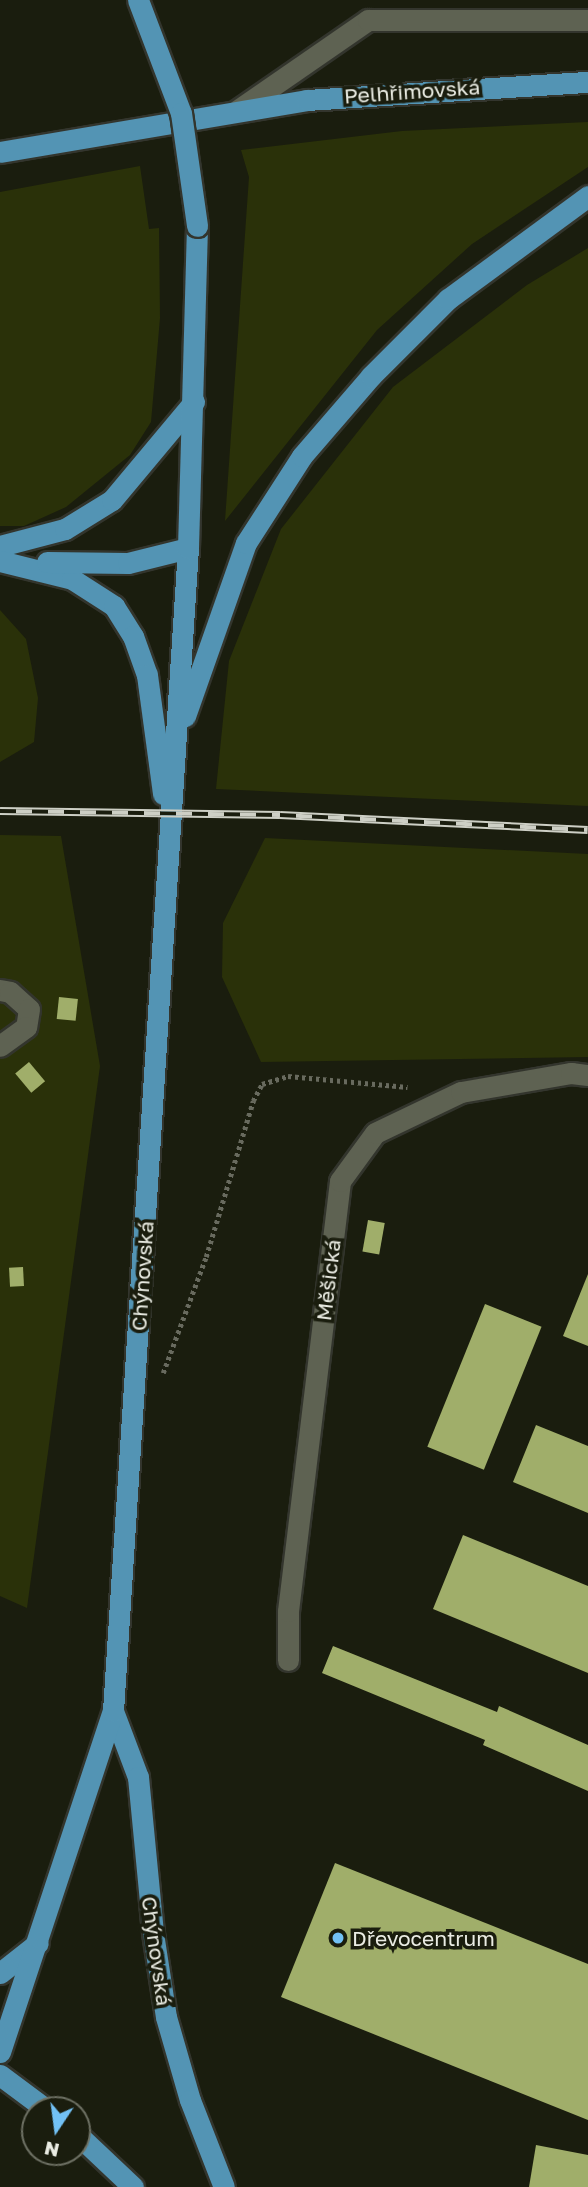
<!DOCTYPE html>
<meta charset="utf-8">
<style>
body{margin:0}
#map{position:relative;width:588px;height:2187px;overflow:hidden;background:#1a1d0e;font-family:"Golos Text",sans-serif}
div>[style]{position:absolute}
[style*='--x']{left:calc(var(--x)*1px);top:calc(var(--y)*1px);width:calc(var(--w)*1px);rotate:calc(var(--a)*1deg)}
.green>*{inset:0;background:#2a3109}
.building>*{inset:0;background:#a0ae6a;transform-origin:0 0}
.path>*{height:4.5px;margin-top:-2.25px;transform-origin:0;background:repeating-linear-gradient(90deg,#686a5e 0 3.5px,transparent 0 7px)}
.roads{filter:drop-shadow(2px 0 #33352d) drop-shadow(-2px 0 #33352d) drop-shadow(0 2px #33352d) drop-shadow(0 -2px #33352d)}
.minor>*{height:21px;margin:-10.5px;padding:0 10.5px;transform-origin:10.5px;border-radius:10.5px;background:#5e6252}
.major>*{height:21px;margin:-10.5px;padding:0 10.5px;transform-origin:10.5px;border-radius:10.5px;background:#5394b4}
.rail>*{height:8px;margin-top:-4px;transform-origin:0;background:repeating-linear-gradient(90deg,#1a1d0e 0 16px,#cdcfc5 0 32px);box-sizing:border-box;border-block:2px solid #cdcfc5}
.bridges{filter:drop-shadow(2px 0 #33352d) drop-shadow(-2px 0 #33352d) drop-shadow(0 2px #33352d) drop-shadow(0 -2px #33352d)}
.major-bridge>*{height:21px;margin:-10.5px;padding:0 10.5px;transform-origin:10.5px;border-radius:10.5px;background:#5394b4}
.dots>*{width:19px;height:19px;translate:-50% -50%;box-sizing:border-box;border:4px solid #1a1d0e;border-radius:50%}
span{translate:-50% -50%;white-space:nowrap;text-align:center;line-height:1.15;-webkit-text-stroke:7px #1a1d0e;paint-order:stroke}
.street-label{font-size:21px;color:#eaece3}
.poi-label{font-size:21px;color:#eaece3}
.left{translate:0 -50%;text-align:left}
.north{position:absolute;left:21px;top:2096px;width:70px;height:70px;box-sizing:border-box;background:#1a1d0e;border:2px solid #6d7063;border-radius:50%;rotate:193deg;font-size:19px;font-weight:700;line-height:28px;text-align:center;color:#eaece3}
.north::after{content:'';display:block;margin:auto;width:24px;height:32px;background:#72c1f5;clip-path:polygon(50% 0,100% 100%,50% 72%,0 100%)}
</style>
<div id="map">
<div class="green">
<div style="clip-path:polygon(588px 122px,588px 167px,472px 244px,377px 330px,225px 521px,249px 177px,241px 150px,402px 131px)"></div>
<div style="clip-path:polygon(140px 166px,149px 229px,159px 228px,160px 318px,151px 422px,130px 455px,66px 507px,24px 526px,0 526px,0 192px)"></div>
<div style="clip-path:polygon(588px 248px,588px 806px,216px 789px,229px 661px,281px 529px,393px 387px,527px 285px)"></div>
<div style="clip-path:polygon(0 610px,26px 639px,38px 698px,34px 742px,0 762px)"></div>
<div style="clip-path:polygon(0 835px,61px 836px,100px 1066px,27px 1608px,0 1596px)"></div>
<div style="clip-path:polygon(265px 838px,588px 854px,588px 1057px,261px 1062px,222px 977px,223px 923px)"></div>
</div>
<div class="building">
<div style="left:59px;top:997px;width:19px;height:22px;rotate:6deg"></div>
<div style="left:29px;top:1062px;width:25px;height:18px;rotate:50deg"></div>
<div style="left:368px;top:1220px;width:17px;height:32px;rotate:10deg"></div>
<div style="left:23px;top:1267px;width:19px;height:14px;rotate:87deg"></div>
<div style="clip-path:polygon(588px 1274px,588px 1346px,563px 1336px)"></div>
<div style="left:485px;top:1304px;width:61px;height:154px;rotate:22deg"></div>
<div style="clip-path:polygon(536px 1425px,588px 1446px,588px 1513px,513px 1482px)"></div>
<div style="clip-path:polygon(463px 1535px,588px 1586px,588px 1673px,433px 1609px)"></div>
<div style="clip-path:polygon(333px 1646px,497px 1712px,499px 1706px,588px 1745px,588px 1791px,483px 1745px,485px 1740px,322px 1673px)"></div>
<div style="clip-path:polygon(335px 1863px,588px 1964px,588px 2120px,281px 1997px)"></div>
<div style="clip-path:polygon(536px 2145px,588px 2155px,588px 2187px,529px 2187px)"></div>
</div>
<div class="path">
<div style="--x:163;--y:1373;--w:124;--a:-69.7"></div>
<div style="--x:206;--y:1257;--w:163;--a:-73.2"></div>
<div style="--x:253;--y:1101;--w:19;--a:-62"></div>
<div style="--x:262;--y:1084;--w:27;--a:-17"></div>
<div style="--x:288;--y:1076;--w:120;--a:5.3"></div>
</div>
<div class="roads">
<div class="minor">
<div style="--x:238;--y:110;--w:158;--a:-34.7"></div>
<div style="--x:368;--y:20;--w:220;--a:0"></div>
<div style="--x:0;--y:990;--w:10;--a:11"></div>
<div style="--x:10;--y:992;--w:25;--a:42"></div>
<div style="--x:29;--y:1009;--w:18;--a:99"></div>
<div style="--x:26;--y:1027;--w:32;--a:144"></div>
<div style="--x:288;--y:1660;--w:49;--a:-90"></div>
<div style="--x:288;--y:1611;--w:433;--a:-83.1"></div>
<div style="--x:340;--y:1181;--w:59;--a:-53.9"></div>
<div style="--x:375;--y:1133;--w:95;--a:-25.5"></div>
<div style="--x:461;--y:1092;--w:112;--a:-9.8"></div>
<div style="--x:571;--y:1073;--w:17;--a:7"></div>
</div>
<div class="major">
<div style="--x:0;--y:152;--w:311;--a:-9.6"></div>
<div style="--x:307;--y:100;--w:282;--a:-3.7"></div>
<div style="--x:0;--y:546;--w:67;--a:-14.7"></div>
<div style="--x:65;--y:529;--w:55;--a:-31.7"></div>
<div style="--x:112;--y:500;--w:128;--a:-50.1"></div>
<div style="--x:0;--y:561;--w:74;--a:14"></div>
<div style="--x:72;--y:579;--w:50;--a:32.7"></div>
<div style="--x:114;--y:606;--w:36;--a:58"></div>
<div style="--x:133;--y:636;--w:41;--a:70.3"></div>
<div style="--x:147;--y:675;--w:120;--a:82.3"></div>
<div style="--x:47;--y:562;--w:81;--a:0.7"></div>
<div style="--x:128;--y:563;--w:62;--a:-14"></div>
<div style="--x:185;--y:716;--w:183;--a:-70.6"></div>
<div style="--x:246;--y:543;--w:103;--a:-57.2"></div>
<div style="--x:302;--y:456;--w:106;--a:-49.2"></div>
<div style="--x:371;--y:376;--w:109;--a:-45"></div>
<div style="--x:448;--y:299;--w:174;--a:-36.3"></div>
<div style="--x:113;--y:1711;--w:71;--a:69.3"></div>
<div style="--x:138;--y:1777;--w:157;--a:84.5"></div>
<div style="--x:153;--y:1933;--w:85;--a:81.2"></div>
<div style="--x:166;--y:2017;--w:86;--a:73.9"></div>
<div style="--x:190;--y:2100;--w:93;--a:68.7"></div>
<div style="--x:0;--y:1973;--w:48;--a:-38.3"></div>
<div style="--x:0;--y:2052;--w:359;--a:-71.7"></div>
<div style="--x:113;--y:1711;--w:1165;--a:-86.31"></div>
<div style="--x:188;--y:548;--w:322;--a:-88.4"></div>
<div style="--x:0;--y:2075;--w:59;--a:36.7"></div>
<div style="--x:77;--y:2134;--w:77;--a:43.4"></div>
</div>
</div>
<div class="rail">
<div style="--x:0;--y:811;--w:280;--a:0.8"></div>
<div style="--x:280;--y:815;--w:308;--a:2.8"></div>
</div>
<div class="bridges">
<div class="major-bridge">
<div style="--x:138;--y:0;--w:121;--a:69.2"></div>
<div style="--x:181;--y:113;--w:114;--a:81.9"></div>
</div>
</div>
<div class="dots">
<div style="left:338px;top:1938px;background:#72c1f5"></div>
</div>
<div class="street-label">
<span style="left:412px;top:91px;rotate:-4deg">Pelhřimovská</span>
<span style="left:142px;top:1276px;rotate:-86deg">Chýnovská</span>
<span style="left:328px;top:1280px;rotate:-83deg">Měšická</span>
<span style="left:157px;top:1951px;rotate:82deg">Chýnovská</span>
</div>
<div class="poi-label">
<span class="left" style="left:352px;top:1938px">Dřevocentrum</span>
</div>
<div class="north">N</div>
</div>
